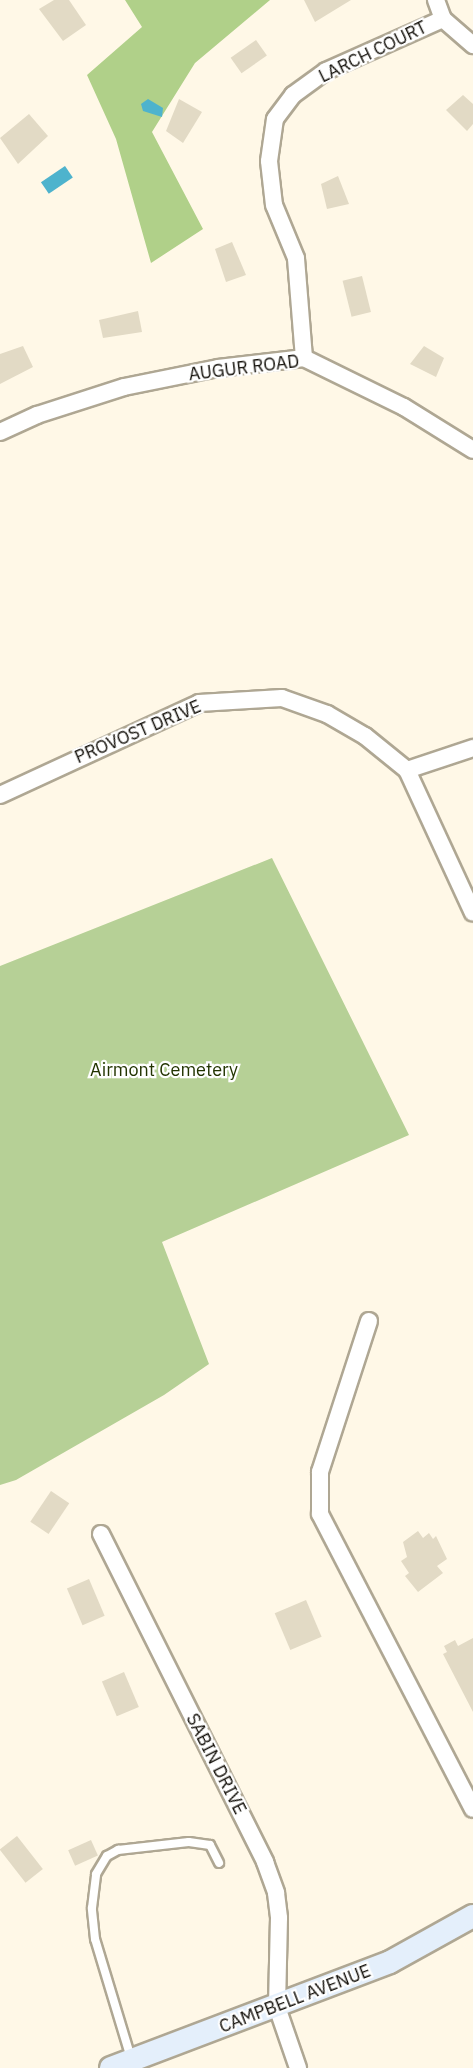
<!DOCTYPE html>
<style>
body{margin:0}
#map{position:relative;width:473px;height:2068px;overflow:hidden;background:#fff8e7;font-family:"IBM Plex Sans",sans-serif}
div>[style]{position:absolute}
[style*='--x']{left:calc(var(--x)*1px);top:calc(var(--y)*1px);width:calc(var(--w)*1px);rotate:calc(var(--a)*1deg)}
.green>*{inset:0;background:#b6d096}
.forest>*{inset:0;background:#b0d089}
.water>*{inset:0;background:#4eb3cd;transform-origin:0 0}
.building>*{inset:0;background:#e2dac5;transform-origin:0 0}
.roads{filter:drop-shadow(2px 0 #afa793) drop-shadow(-2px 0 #afa793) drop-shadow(0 2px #afa793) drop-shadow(0 -2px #afa793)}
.lane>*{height:8px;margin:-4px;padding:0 4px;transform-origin:4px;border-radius:4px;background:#fff}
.street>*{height:16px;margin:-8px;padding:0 8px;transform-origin:8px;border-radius:8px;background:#fff}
.secondary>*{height:22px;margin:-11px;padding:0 11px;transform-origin:11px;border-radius:11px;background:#e4effb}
span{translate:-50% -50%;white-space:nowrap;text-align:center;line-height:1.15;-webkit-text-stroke:4.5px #fff;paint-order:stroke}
.street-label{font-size:18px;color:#110e08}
.park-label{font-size:18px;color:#223400}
</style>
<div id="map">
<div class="green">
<div style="clip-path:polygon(272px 858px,409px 1135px,162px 1242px,209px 1364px,164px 1395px,16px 1480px,0 1485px,0 966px)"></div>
</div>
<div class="forest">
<div style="clip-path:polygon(125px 0,270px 0,195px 63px,152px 132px,203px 229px,151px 263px,116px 139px,87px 75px,142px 27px)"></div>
</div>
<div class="water">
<div style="clip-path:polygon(148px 99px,163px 108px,162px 117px,143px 111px,141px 104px)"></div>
<div style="left:65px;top:166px;width:14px;height:29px;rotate:56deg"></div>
</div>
<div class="building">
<div style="clip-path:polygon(54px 0,69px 0,86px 25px,63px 41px,39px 9px)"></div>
<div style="clip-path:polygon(304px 0,351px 0,315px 22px)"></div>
<div style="left:256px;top:40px;width:19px;height:31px;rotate:55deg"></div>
<div style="clip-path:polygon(463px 95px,473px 104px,473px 124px,467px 131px,446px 110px)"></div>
<div style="clip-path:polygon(179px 99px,202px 112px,183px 143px,166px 131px)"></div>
<div style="clip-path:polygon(29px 114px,48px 136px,18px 164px,0 138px)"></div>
<div style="clip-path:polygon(338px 176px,349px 204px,327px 209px,321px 184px)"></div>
<div style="clip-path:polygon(232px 242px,246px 275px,226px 282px,215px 249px)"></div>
<div style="left:362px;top:276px;width:37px;height:20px;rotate:76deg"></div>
<div style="clip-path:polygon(138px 311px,142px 332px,103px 338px,99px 320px)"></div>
<div style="clip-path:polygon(23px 346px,33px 367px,0 384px,0 354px)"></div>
<div style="clip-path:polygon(424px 346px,444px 358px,436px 377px,410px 364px)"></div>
<div style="left:51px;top:1491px;width:22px;height:37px;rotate:34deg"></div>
<div style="clip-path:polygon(418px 1531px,423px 1538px,429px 1533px,433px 1539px,436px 1536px,447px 1559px,437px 1566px,443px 1573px,418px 1592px,405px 1576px,409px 1573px,401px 1561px,407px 1557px,403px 1542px)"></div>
<div style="left:89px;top:1579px;width:40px;height:24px;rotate:67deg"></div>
<div style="left:306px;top:1600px;width:40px;height:34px;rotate:67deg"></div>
<div style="clip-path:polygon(473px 1638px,473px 1712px,443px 1654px,447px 1652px,444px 1646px,455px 1640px,458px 1646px)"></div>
<div style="left:124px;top:1672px;width:38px;height:24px;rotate:67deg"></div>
<div style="left:17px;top:1836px;width:42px;height:22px;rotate:52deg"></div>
<div style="left:91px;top:1840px;width:17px;height:25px;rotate:66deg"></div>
</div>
<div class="roads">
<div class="lane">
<div style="--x:131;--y:2058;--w:124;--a:-106.8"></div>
<div style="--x:95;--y:1939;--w:31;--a:-96"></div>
<div style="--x:92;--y:1908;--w:34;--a:-83"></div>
<div style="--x:96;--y:1874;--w:21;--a:-59"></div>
<div style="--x:107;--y:1856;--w:13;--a:-29"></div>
<div style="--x:118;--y:1850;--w:71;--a:-6.4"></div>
<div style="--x:189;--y:1842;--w:21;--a:8"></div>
<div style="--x:210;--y:1845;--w:20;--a:63"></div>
</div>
<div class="street">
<div style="--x:436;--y:0;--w:20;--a:70"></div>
<div style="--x:443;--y:19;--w:40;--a:41"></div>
<div style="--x:304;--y:358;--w:100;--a:-94.6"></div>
<div style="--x:296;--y:258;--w:57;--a:-112.5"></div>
<div style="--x:274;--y:205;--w:44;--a:-96.5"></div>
<div style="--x:269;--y:161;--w:42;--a:-81.9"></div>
<div style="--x:275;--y:119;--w:30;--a:-53"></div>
<div style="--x:293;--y:95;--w:41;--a:-36"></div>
<div style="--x:326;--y:71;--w:128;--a:-24"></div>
<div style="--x:0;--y:432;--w:41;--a:-24.7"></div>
<div style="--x:37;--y:415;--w:91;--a:-17.8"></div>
<div style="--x:124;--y:387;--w:96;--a:-11.4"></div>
<div style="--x:218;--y:368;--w:87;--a:-6.6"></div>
<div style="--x:304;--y:358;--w:111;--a:26.1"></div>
<div style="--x:404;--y:407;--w:81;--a:31.9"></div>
<div style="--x:407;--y:770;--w:70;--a:-18.4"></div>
<div style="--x:0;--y:795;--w:219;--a:-24.8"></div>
<div style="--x:199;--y:703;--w:83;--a:-3.4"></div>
<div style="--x:282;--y:698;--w:48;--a:19.6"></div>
<div style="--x:327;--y:714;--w:44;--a:30.1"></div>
<div style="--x:365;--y:736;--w:54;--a:39"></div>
<div style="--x:407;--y:770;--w:157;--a:65.2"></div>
<div style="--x:369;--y:1321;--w:159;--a:108"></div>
<div style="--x:320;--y:1472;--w:42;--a:90"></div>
<div style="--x:320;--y:1514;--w:332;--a:62.6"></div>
<div style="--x:101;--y:1534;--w:367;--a:63.4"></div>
<div style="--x:265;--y:1862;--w:33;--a:70"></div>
<div style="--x:276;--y:1893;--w:25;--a:83"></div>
<div style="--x:279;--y:1918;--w:89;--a:91.3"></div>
<div style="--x:277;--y:2007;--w:65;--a:71"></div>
</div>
<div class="secondary">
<div style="--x:111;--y:2068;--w:298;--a:-20.8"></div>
<div style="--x:390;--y:1962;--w:95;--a:-29"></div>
</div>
</div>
<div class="street-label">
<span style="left:373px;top:52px;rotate:-26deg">LARCH COURT</span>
<span style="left:244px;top:368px;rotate:-7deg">AUGUR ROAD</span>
<span style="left:138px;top:732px;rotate:-23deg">PROVOST DRIVE</span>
<span style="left:216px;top:1764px;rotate:63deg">SABIN DRIVE</span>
<span style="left:295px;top:1999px;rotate:-21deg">CAMPBELL AVENUE</span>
</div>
<div class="park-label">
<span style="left:164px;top:1070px">Airmont Cemetery</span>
</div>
</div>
